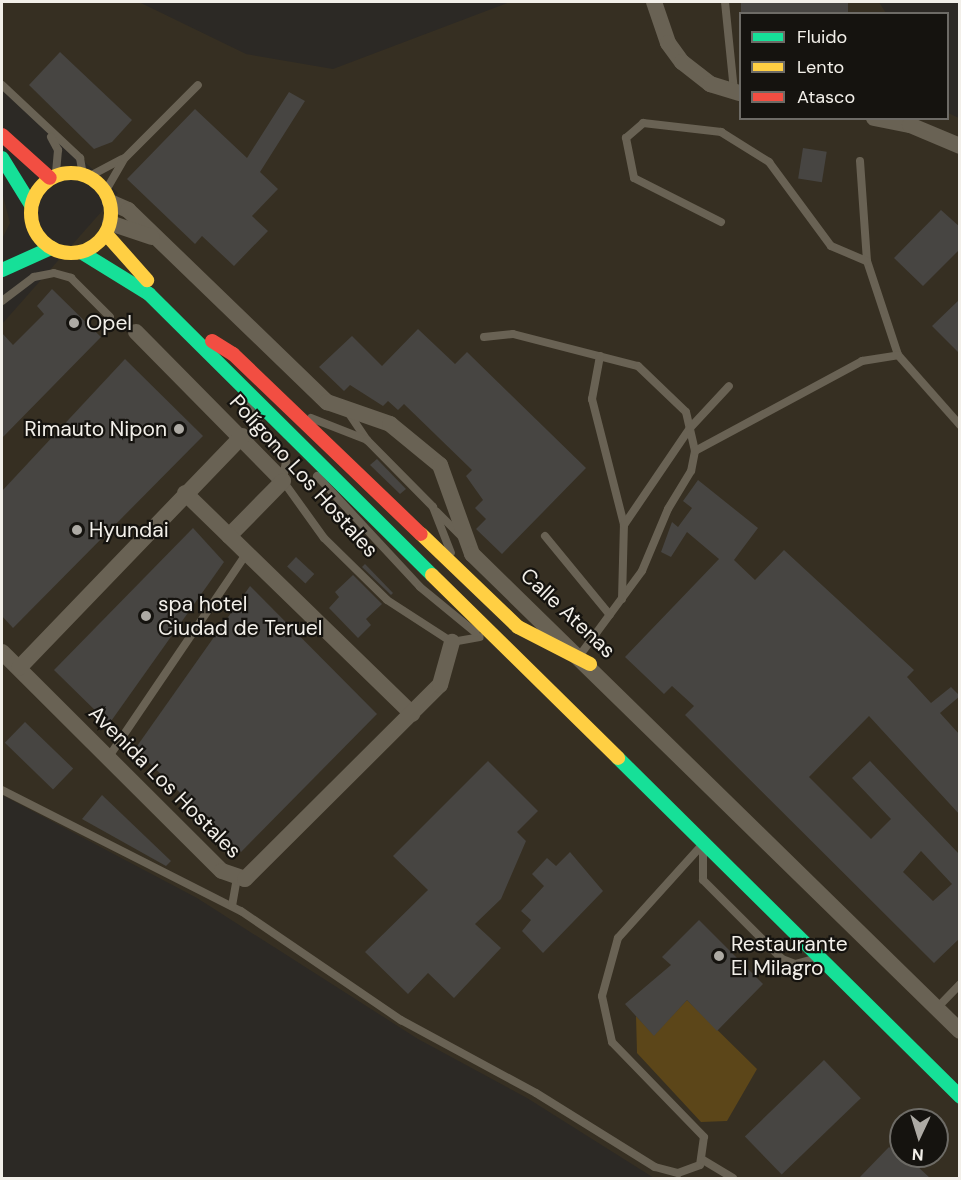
<!DOCTYPE html>
<meta charset="utf-8">
<style>
body{margin:0}
#map{position:relative;width:961px;height:1180px;overflow:hidden;background:#2c2925;font-family:"DM Sans",sans-serif}
div>[style]{position:absolute}
[style*='--x']{left:calc(var(--x)*1px);top:calc(var(--y)*1px);width:calc(var(--w)*1px);rotate:calc(var(--a)*1deg)}
.built>*{inset:0;background:#362f22}
.green>*{inset:0;background:#5c4619}
.building>*{inset:0;background:#474542;transform-origin:0 0}
.lane>*{height:8px;margin:-4px;padding:0 4px;transform-origin:4px;border-radius:4px;background:#696254}
.street>*{height:16px;margin:-8px;padding:0 8px;transform-origin:8px;border-radius:8px;background:#696254}
.fast>*{height:14px;margin:-7px;padding:0 7px;transform-origin:7px;border-radius:7px;background:#16e098}
.slow>*{height:14px;margin:-7px;padding:0 7px;transform-origin:7px;border-radius:7px;background:#ffcf43}
.slow>.ring{margin:-7px;padding:0;box-sizing:content-box;background:none;border:14px solid #ffcf43;border-radius:50%}
.jam>*{height:14px;margin:-7px;padding:0 7px;transform-origin:7px;border-radius:7px;background:#f24e42}
.dots>*{width:16px;height:16px;translate:-50% -50%;box-sizing:border-box;border:3px solid #15130f;border-radius:50%}
span{translate:-50% -50%;white-space:nowrap;text-align:center;line-height:1.15;-webkit-text-stroke:4.5px #15130f;paint-order:stroke}
.poi-label{font-size:21px;color:#f2efe9}
.left{translate:0 -50%;text-align:left}
.right{translate:-100% -50%;text-align:right}
.street-label{font-size:21px;color:#f2efe9}
.frame{position:absolute;inset:0;border:3px solid #f2efe9;pointer-events:none}
.legend{position:absolute;left:739px;top:12px;width:210px;height:108px;box-sizing:border-box;background:#15130f;border:2px solid #6d6b66;margin:0;padding:8px 10px;list-style:none;font-size:18px;color:#f2efe9}
.legend li{display:flex;align-items:center;gap:12px;height:30px}
.legend b{width:30px;border:2px solid #6d6b66}
.north{position:absolute;left:889px;top:1108px;width:60px;height:60px;box-sizing:border-box;background:#15130f;border:2px solid #6d6b66;border-radius:50%;rotate:184deg;font-size:16px;font-weight:700;line-height:24px;text-align:center;color:#f2efe9}
.north::after{content:'';display:block;margin:auto;width:21px;height:27px;background:#adaaa4;clip-path:polygon(50% 0,100% 100%,50% 72%,0 100%)}
</style>
<div id="map">
<div class="built">
<div style="clip-path:polygon(evenodd,2px 2px,139px 2px,246px 54px,333px 69px,510px 2px,879px 2px,886px 13px,740px 14px,740px 118px,948px 118px,948px 113px,959px 118px,959px 1178px,654px 1178px,527px 1098px,418px 1039px,197px 898px,2px 795px,2px 324px,118px 193px,2px 85px,2px 2px,901px 1120px,937px 1120px,937px 1156px,901px 1156px,901px 1120px)"></div>
<div style="clip-path:polygon(2px 192px,10px 223px,2px 239px)"></div>
</div>
<div class="green">
<div style="clip-path:polygon(687px 1000px,757px 1069px,727px 1121px,701px 1122px,637px 1053px,636px 1016px,654px 1035px)"></div>
</div>
<div class="building">
<div style="left:741px;top:2px;width:107px;height:12px"></div>
<div style="clip-path:polygon(60px 52px,132px 120px,112px 142px,94px 149px,29px 85px)"></div>
<div style="clip-path:polygon(289px 92px,305px 101px,260px 172px,278px 189px,252px 216px,268px 231px,234px 266px,202px 236px,195px 244px,127px 179px,195px 109px,247px 158px)"></div>
<div style="left:803px;top:148px;width:24px;height:31px;rotate:9deg"></div>
<div style="clip-path:polygon(941px 210px,960px 227px,960px 249px,923px 286px,894px 258px)"></div>
<div style="clip-path:polygon(52px 289px,101px 337px,2px 438px,2px 333px,13px 345px,44px 314px,37px 306px)"></div>
<div style="clip-path:polygon(960px 299px,960px 354px,932px 326px)"></div>
<div style="clip-path:polygon(418px 329px,455px 364px,467px 352px,586px 468px,502px 554px,476px 529px,486px 519px,475px 508px,483px 500px,466px 476px,472px 470px,404px 404px,398px 410px,388px 401px,383px 406px,350px 385px,344px 391px,319px 367px,352px 336px,382px 366px)"></div>
<div style="clip-path:polygon(125px 359px,203px 436px,13px 628px,2px 616px,2px 491px)"></div>
<div style="clip-path:polygon(377px 459px,406px 489px,400px 494px,370px 465px)"></div>
<div style="clip-path:polygon(evenodd,698px 480px,758px 528px,734px 560px,755px 580px,784px 550px,914px 670px,907px 677px,931px 703px,951px 687px,960px 696px,940px 713px,960px 735px,960px 815px,869px 716px,809px 777px,871px 839px,891px 819px,852px 778px,870px 761px,960px 855px,960px 938px,934px 963px,685px 715px,694px 706px,672px 686px,664px 694px,625px 657px,719px 559px,687px 532px,671px 557px,661px 552px,672px 522px,678px 527px,692px 508px,683px 501px,698px 480px,921px 851px,952px 884px,933px 901px,903px 872px,921px 851px)"></div>
<div style="clip-path:polygon(193px 528px,224px 562px,109px 724px,54px 670px)"></div>
<div style="left:296px;top:557px;width:25px;height:13px;rotate:43deg"></div>
<div style="clip-path:polygon(365px 564px,393px 593px,391px 595px,362px 567px)"></div>
<div style="clip-path:polygon(353px 575px,382px 604px,366px 619px,371px 625px,358px 638px,329px 608px,339px 597px,335px 592px)"></div>
<div style="clip-path:polygon(250px 586px,377px 714px,241px 852px,135px 749px)"></div>
<div style="left:25px;top:722px;width:67px;height:29px;rotate:44deg"></div>
<div style="clip-path:polygon(488px 761px,538px 811px,517px 832px,526px 841px,501px 899px,475px 924px,501px 948px,454px 998px,428px 973px,408px 994px,365px 952px,428px 890px,393px 856px)"></div>
<div style="clip-path:polygon(102px 795px,171px 861px,166px 866px,82px 819px)"></div>
<div style="clip-path:polygon(570px 852px,603px 891px,543px 953px,522px 931px,531px 920px,521px 911px,544px 886px,532px 874px,547px 858px,556px 866px)"></div>
<div style="clip-path:polygon(699px 920px,763px 984px,717px 1031px,687px 1000px,654px 1036px,625px 1004px,671px 965px,662px 957px)"></div>
<div style="left:824px;top:1060px;width:53px;height:110px;rotate:46deg"></div>
<div style="clip-path:polygon(889px 1147px,908px 1166px,915px 1164px,931px 1179px,858px 1179px)"></div>
</div>
<div class="lane">
<div style="--x:725;--y:2;--w:89;--a:84.2"></div>
<div style="--x:2;--y:85;--w:107;--a:43.1"></div>
<div style="--x:80;--y:158;--w:17;--a:80"></div>
<div style="--x:51;--y:137;--w:15;--a:62"></div>
<div style="--x:58;--y:150;--w:25;--a:95"></div>
<div style="--x:860;--y:161;--w:100;--a:86"></div>
<div style="--x:867;--y:261;--w:99;--a:71.7"></div>
<div style="--x:898;--y:355;--w:94;--a:48.5"></div>
<div style="--x:88;--y:177;--w:38;--a:-28"></div>
<div style="--x:105;--y:192;--w:39;--a:-60"></div>
<div style="--x:125;--y:158;--w:103;--a:-45"></div>
<div style="--x:721;--y:222;--w:97;--a:-153.2"></div>
<div style="--x:634;--y:178;--w:41;--a:-101.3"></div>
<div style="--x:626;--y:138;--w:23;--a:-41"></div>
<div style="--x:643;--y:123;--w:79;--a:6.6"></div>
<div style="--x:721;--y:132;--w:57;--a:32"></div>
<div style="--x:769;--y:162;--w:104;--a:53.6"></div>
<div style="--x:831;--y:246;--w:39;--a:23"></div>
<div style="--x:2;--y:301;--w:40;--a:-37"></div>
<div style="--x:34;--y:277;--w:20;--a:-11"></div>
<div style="--x:54;--y:273;--w:18;--a:16"></div>
<div style="--x:71;--y:278;--w:55;--a:45"></div>
<div style="--x:484;--y:337;--w:29;--a:-6"></div>
<div style="--x:513;--y:334;--w:129;--a:14.4"></div>
<div style="--x:638;--y:366;--w:66;--a:43.8"></div>
<div style="--x:686;--y:412;--w:40;--a:77"></div>
<div style="--x:695;--y:451;--w:20;--a:101"></div>
<div style="--x:691;--y:471;--w:44;--a:121.2"></div>
<div style="--x:668;--y:509;--w:67;--a:112.8"></div>
<div style="--x:642;--y:571;--w:104;--a:126.4"></div>
<div style="--x:600;--y:356;--w:44;--a:100.5"></div>
<div style="--x:592;--y:399;--w:130;--a:75.7"></div>
<div style="--x:246;--y:404;--w:70;--a:54.9"></div>
<div style="--x:286;--y:461;--w:20;--a:99"></div>
<div style="--x:283;--y:481;--w:70;--a:54.3"></div>
<div style="--x:324;--y:538;--w:88;--a:44.5"></div>
<div style="--x:387;--y:600;--w:77;--a:32.9"></div>
<div style="--x:452;--y:642;--w:28;--a:-10"></div>
<div style="--x:348;--y:412;--w:34;--a:56"></div>
<div style="--x:311;--y:418;--w:60;--a:21.4"></div>
<div style="--x:367;--y:440;--w:94;--a:45.4"></div>
<div style="--x:433;--y:507;--w:49;--a:68.6"></div>
<div style="--x:695;--y:451;--w:190;--a:-28.3"></div>
<div style="--x:862;--y:361;--w:36;--a:-9"></div>
<div style="--x:317;--y:476;--w:151;--a:47.1"></div>
<div style="--x:420;--y:587;--w:72;--a:39.4"></div>
<div style="--x:437;--y:512;--w:35;--a:45"></div>
<div style="--x:545;--y:536;--w:102;--a:50.6"></div>
<div style="--x:622;--y:599;--w:74;--a:-88.5"></div>
<div style="--x:624;--y:525;--w:117;--a:-55.8"></div>
<div style="--x:690;--y:428;--w:57;--a:-47.1"></div>
<div style="--x:108;--y:758;--w:248;--a:-55.9"></div>
<div style="--x:2;--y:790;--w:268;--a:26.9"></div>
<div style="--x:241;--y:911;--w:194;--a:34.3"></div>
<div style="--x:401;--y:1020;--w:153;--a:28.4"></div>
<div style="--x:536;--y:1093;--w:140;--a:31.9"></div>
<div style="--x:655;--y:1167;--w:24;--a:15"></div>
<div style="--x:678;--y:1173;--w:23;--a:-20"></div>
<div style="--x:700;--y:1165;--w:28;--a:-82"></div>
<div style="--x:704;--y:1137;--w:132;--a:-134.1"></div>
<div style="--x:612;--y:1042;--w:47;--a:-102.3"></div>
<div style="--x:602;--y:996;--w:60;--a:-74.6"></div>
<div style="--x:618;--y:938;--w:127;--a:-47.9"></div>
<div style="--x:703;--y:847;--w:33;--a:90"></div>
<div style="--x:703;--y:880;--w:112;--a:45"></div>
<div style="--x:782;--y:959;--w:14;--a:21"></div>
<div style="--x:795;--y:964;--w:23;--a:-15"></div>
<div style="--x:232;--y:906;--w:27;--a:-80"></div>
<div style="--x:937;--y:1008;--w:33;--a:-46"></div>
<div style="--x:703;--y:1160;--w:35;--a:31"></div>
</div>
<div class="street">
<div style="--x:654;--y:2;--w:43;--a:71.1"></div>
<div style="--x:668;--y:43;--w:24;--a:54"></div>
<div style="--x:682;--y:62;--w:36;--a:38"></div>
<div style="--x:710;--y:84;--w:31;--a:17"></div>
<div style="--x:874;--y:118;--w:37;--a:11"></div>
<div style="--x:910;--y:125;--w:54;--a:22.8"></div>
<div style="--x:110;--y:202;--w:20;--a:24"></div>
<div style="--x:128;--y:210;--w:277;--a:44"></div>
<div style="--x:327;--y:402;--w:67;--a:19.2"></div>
<div style="--x:390;--y:424;--w:65;--a:39.4"></div>
<div style="--x:440;--y:465;--w:95;--a:70.2"></div>
<div style="--x:472;--y:554;--w:682;--a:44.35"></div>
<div style="--x:110;--y:223;--w:44;--a:18.4"></div>
<div style="--x:136;--y:332;--w:209;--a:45.4"></div>
<div style="--x:283;--y:481;--w:77;--a:134.5"></div>
<div style="--x:185;--y:493;--w:317;--a:44.2"></div>
<div style="--x:2;--y:652;--w:310;--a:44.9"></div>
<div style="--x:222;--y:871;--w:24;--a:19"></div>
<div style="--x:245;--y:879;--w:275;--a:-44.9"></div>
<div style="--x:440;--y:685;--w:45;--a:-74.4"></div>
<div style="--x:19;--y:668;--w:322;--a:-46.1"></div>
</div>
<div class="fast">
<div style="--x:2;--y:158;--w:55;--a:58.3"></div>
<div style="--x:81;--y:252;--w:80;--a:31.7"></div>
<div style="--x:149;--y:294;--w:399;--a:44.8"></div>
<div style="--x:2;--y:270;--w:54;--a:-24.2"></div>
<div style="--x:618;--y:758;--w:482;--a:44.7"></div>
</div>
<div class="slow">
<div class="ring" style="left:31px;top:173px;width:66px;height:66px"></div>
<div style="--x:106;--y:234;--w:62;--a:48.3"></div>
<div style="--x:421;--y:534;--w:134;--a:43.8"></div>
<div style="--x:518;--y:627;--w:81;--a:27.2"></div>
<div style="--x:432;--y:575;--w:261;--a:44.5"></div>
</div>
<div class="jam">
<div style="--x:2;--y:135;--w:64;--a:41.9"></div>
<div style="--x:212;--y:341;--w:25;--a:32"></div>
<div style="--x:233;--y:354;--w:260;--a:43.8"></div>
</div>
<div class="dots">
<div style="left:74px;top:323px;background:#adaaa4"></div>
<div style="left:179px;top:429px;background:#adaaa4"></div>
<div style="left:77px;top:530px;background:#adaaa4"></div>
<div style="left:146px;top:616px;background:#adaaa4"></div>
<div style="left:719px;top:956px;background:#adaaa4"></div>
</div>
<div class="poi-label">
<span class="left" style="left:86px;top:323px">Opel</span>
<span class="right" style="left:167px;top:429px">Rimauto Nipon</span>
<span class="left" style="left:89px;top:530px">Hyundai</span>
<span class="left" style="left:158px;top:616px">spa hotel<br>Ciudad de Teruel</span>
<span class="left" style="left:731px;top:956px">Restaurante<br>El Milagro</span>
</div>
<div class="street-label">
<span style="left:304px;top:476px;rotate:48deg">Polígono Los Hostales</span>
<span style="left:568px;top:613px;rotate:43deg">Calle Atenas</span>
<span style="left:165px;top:782px;rotate:45deg">Avenida Los Hostales</span>
</div>
<div class="frame"></div>
<ul class="legend">
<li><b style="height:8px;background:#16e098"></b>Fluido</li>
<li><b style="height:8px;background:#ffcf43"></b>Lento</li>
<li><b style="height:8px;background:#f24e42"></b>Atasco</li>
</ul>
<div class="north">N</div>
</div>
